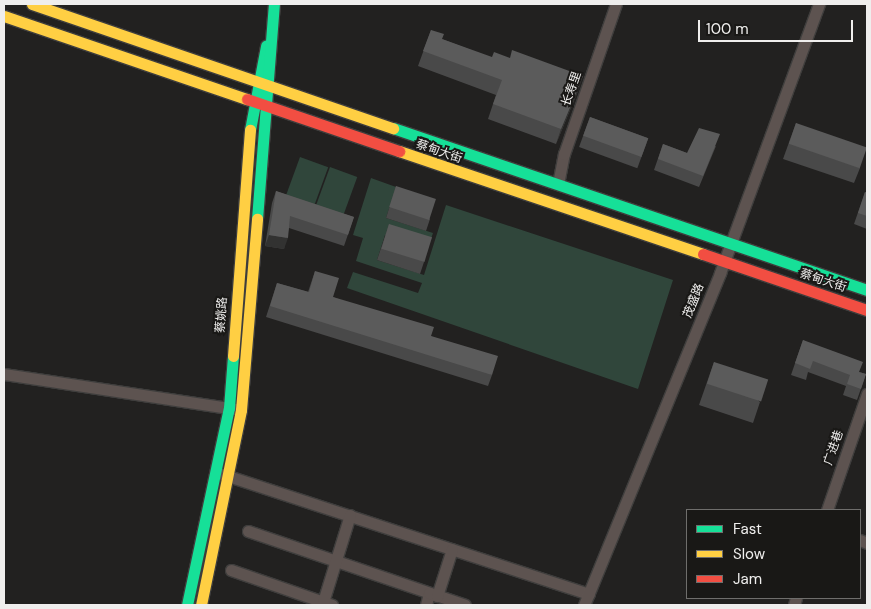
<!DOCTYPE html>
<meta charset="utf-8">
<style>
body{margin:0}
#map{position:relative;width:871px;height:609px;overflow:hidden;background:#222120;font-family:"DM Sans","Noto Sans SC",sans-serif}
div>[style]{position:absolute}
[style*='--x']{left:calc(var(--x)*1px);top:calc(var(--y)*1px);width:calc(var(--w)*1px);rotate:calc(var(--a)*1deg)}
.green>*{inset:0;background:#30463b;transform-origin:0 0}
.roads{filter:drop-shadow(1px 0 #3f3e3d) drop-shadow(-1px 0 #3f3e3d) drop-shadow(0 1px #3f3e3d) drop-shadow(0 -1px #3f3e3d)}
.street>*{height:11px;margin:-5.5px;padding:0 5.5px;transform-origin:5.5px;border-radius:5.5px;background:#5d5350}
.fast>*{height:11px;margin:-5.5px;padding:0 5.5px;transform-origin:5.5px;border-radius:5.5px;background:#16e098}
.slow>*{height:11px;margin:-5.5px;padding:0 5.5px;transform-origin:5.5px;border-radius:5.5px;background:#ffcf43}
.jam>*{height:11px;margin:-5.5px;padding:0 5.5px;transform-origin:5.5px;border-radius:5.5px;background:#f24e42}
.wall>*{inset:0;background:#494949;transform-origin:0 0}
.shaded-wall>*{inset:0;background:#323231}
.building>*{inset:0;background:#5b5b5b;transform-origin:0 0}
span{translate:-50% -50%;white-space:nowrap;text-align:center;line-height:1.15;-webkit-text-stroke:4px #191816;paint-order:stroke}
.street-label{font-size:12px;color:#efeeed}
.frame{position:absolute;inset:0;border:5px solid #efeeed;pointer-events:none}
.legend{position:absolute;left:686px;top:509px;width:175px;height:90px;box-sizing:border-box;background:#191816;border:1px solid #6f6e6c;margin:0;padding:6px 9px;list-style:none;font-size:15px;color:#efeeed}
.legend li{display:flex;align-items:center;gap:10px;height:25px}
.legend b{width:25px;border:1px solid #6f6e6c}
.scale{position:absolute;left:698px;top:20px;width:155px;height:22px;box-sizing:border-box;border:2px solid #efeeed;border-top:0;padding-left:6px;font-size:15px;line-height:18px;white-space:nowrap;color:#efeeed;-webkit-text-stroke:4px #191816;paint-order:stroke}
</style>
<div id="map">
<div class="green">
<div style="left:300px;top:157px;width:30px;height:49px;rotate:20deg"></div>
<div style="left:330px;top:167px;width:29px;height:50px;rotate:20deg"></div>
<div style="clip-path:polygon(371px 178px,396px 187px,386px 218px,433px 233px,428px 248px,385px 235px,377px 260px,424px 275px,446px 205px,673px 280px,638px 389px,347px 288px,353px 272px,418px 293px,422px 283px,356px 261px,363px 238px,353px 235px)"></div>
</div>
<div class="roads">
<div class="street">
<div style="--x:558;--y:184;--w:31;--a:-79"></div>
<div style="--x:564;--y:154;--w:159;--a:-70.9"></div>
<div style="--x:4;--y:374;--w:235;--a:8.6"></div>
<div style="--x:222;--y:474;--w:386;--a:18.1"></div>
<div style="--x:827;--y:510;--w:123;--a:-71"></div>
<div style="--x:248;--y:531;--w:229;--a:18.8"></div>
<div style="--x:860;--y:540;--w:8;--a:23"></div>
<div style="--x:231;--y:570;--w:107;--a:19.1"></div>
<div style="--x:323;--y:602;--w:91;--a:-72.8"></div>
<div style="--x:426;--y:605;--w:12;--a:-76"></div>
<div style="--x:429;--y:593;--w:9;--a:21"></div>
<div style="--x:437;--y:596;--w:49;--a:-72.3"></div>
<div style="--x:584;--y:605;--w:359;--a:-67.7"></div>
<div style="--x:720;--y:273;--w:287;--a:-69.8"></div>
<div style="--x:794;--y:605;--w:7;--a:-74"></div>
</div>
<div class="fast">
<div style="--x:393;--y:128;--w:501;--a:18.87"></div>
<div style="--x:250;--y:130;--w:86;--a:-79.2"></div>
<div style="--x:257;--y:219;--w:216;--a:-85.5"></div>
<div style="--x:187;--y:605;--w:201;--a:-78"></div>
<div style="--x:229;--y:408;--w:52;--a:-85.6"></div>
</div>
<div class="slow">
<div style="--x:32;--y:4;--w:382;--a:19"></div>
<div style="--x:4;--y:16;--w:257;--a:18.9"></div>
<div style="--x:399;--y:151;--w:321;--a:18.7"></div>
<div style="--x:233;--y:356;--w:227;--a:-85.7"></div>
<div style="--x:201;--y:605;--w:199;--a:-78.4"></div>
<div style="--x:241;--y:410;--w:192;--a:-85.2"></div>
</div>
<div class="jam">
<div style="--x:247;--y:99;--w:161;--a:18.9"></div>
<div style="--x:703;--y:254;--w:173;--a:18.9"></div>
</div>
</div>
<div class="wall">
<div style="clip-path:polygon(431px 30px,442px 39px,578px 91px,556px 144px,488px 119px,496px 95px,418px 66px)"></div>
<div style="left:590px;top:117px;width:62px;height:32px;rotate:20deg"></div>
<div style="clip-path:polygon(796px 123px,860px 168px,854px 183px,783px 159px)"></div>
<div style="clip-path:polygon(663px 144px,687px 153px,716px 146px,699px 187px,654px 170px)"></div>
<div style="clip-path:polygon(396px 186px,430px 219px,426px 231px,386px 218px)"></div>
<div style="clip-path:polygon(276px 191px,354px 217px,344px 246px,289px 228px,284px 249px,265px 246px,272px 203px)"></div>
<div style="clip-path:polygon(865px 192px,867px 193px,867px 229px,854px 224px)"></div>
<div style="clip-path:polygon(389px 224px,424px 262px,420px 274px,377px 260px)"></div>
<div style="clip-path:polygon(315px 271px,333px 297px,431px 336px,492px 375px,488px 386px,266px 317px,277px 283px,308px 292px)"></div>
<div style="clip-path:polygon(803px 340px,859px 372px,866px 374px,857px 400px,843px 395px,846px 386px,808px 372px,806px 380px,791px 375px)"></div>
<div style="clip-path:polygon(714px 362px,760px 402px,753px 423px,699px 405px)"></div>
</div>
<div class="shaded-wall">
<div style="clip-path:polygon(583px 76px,578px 91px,556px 144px,561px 129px)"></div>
<div style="clip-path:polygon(269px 235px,288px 238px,284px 249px,265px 246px)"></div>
</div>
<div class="building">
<div style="clip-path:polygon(431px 30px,444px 34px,442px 39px,492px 57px,494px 52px,510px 58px,512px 50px,583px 76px,561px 129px,493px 104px,502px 80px,423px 51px)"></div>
<div style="left:590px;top:117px;width:62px;height:20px;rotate:20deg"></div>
<div style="left:796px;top:123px;width:75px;height:22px;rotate:19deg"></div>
<div style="clip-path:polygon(699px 128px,720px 134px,703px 176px,658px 159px,663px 144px,687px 153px)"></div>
<div style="left:396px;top:186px;width:42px;height:22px;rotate:18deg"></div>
<div style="clip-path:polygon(276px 191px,354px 217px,348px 235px,290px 216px,288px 238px,269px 235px)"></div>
<div style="clip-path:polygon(865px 192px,867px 193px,867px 216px,858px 213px)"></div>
<div style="left:389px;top:224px;width:45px;height:26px;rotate:17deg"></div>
<div style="clip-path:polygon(315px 271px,339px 278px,333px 297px,434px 327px,431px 336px,498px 356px,492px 375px,270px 306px,277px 283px,309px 292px)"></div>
<div style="clip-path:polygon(803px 340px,863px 362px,859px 372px,866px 374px,861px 389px,847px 384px,850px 375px,813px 361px,810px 369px,795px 363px)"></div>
<div style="left:714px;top:362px;width:57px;height:23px;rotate:18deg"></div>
</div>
<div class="street-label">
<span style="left:572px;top:89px;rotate:-71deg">长寿里</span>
<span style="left:439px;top:152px;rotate:19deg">蔡甸大街</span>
<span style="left:823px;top:281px;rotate:18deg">蔡甸大街</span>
<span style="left:694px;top:301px;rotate:-68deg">茂盛路</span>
<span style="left:222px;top:315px;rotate:-86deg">蔡姚路</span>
<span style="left:834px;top:448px;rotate:-71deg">广进巷</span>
</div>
<div class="frame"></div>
<ul class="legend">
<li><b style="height:6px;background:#16e098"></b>Fast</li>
<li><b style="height:6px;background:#ffcf43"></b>Slow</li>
<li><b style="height:6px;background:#f24e42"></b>Jam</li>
</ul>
<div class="scale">100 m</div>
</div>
